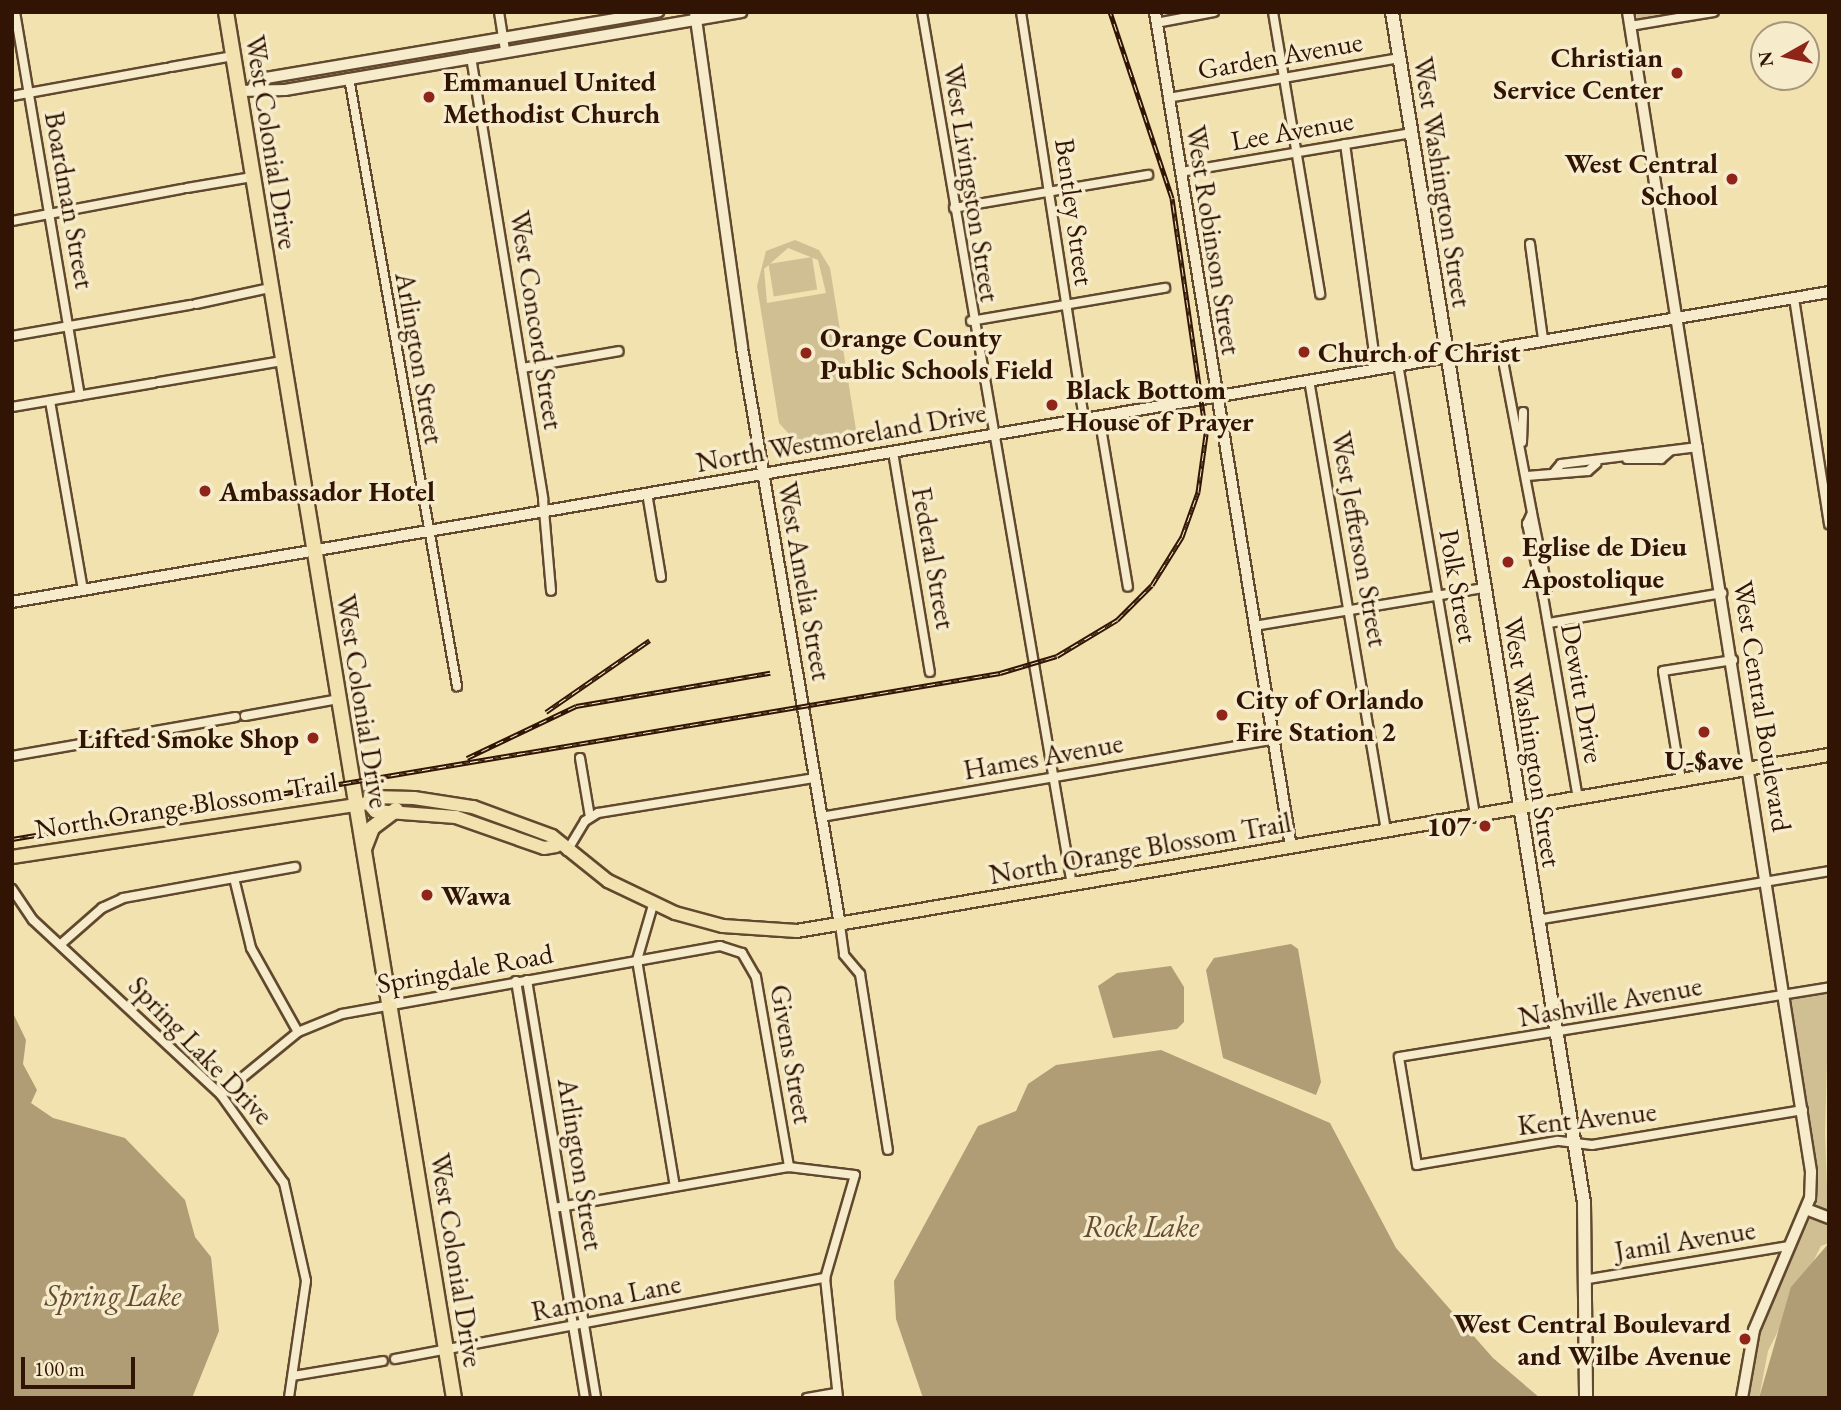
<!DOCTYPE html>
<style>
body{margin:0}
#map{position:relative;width:1841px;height:1410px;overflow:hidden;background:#f1e2b0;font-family:"EB Garamond",serif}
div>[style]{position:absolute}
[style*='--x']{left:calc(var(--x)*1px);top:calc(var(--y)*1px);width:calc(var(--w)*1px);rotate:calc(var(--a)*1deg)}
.green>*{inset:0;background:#d0bf93;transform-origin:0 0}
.water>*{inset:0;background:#b09c75}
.roads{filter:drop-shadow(2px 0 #61482e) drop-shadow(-2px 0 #61482e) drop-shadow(0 2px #61482e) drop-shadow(0 -2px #61482e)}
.minor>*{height:8px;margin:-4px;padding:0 4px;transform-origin:4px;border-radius:4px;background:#f6eccc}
.tertiary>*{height:10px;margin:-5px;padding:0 5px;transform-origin:5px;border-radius:5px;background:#f6eccc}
.secondary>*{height:12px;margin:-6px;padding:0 6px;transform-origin:6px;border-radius:6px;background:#f6eccc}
.primary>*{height:12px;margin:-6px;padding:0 6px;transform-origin:6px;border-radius:6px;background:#f1e2b0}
.trunk>*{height:14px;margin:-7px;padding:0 7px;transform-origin:7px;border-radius:7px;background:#f1e2b0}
.rail>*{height:5px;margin-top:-2.5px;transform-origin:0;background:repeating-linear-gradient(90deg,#f6eccc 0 8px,#311403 0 16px);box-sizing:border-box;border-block:2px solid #311403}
.dots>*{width:19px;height:19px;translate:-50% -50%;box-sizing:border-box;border:4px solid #f6eccc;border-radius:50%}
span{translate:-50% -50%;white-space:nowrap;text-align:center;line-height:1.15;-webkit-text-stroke:7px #f6eccc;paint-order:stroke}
.street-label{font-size:28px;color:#311403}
.poi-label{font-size:28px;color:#311403;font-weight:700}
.right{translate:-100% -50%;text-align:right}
.left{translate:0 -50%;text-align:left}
.water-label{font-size:30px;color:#644a31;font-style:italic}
.frame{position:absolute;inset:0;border:14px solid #311403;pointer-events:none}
.north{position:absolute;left:1750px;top:21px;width:70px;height:70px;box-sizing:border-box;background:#f6eccc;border:2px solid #a7967c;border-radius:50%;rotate:261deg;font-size:19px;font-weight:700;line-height:28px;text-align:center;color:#311403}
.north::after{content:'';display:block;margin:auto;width:24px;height:32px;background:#8f2418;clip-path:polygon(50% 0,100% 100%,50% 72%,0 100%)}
.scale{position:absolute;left:21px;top:1357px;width:114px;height:32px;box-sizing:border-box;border:4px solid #311403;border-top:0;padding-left:9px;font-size:21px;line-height:24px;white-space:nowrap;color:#311403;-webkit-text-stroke:5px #f6eccc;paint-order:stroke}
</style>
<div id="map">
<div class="green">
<div style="clip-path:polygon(1635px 12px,1692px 12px,1639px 21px)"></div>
<div style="clip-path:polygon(evenodd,795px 240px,819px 250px,830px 268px,857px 436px,849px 437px,848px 429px,821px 447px,798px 444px,779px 423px,757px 286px,766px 251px,795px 240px,788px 248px,818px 260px,826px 293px,767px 303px,764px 269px,788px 248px)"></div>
<div style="left:812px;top:257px;width:33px;height:44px;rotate:81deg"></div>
<div style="clip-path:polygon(1829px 991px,1825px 1133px,1828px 1213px,1816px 1208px,1818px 1174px,1791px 998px)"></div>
<div style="clip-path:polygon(1811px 1216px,1829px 1222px,1829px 1243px,1821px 1246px,1768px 1351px,1759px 1398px,1748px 1398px,1764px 1314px)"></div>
</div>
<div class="water">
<div style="clip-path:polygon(1291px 944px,1298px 949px,1321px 1082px,1316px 1095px,1223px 1058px,1206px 970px,1214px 958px)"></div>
<div style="clip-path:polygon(1171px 966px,1184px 987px,1184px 1022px,1177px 1029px,1113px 1038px,1098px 986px,1117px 973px)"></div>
<div style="clip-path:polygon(12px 1011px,26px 1040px,23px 1064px,37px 1090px,31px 1103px,53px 1118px,125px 1138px,185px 1200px,195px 1237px,211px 1257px,219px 1331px,192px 1398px,12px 1398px)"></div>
<div style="clip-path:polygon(1161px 1050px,1330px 1123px,1396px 1248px,1493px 1358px,1540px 1398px,923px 1398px,896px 1319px,894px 1281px,978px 1126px,1016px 1111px,1028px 1084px,1056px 1065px)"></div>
<div style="clip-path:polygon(1829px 1243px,1829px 1398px,1759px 1398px,1791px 1287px)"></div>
</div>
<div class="roads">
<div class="minor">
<div style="--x:15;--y:12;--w:389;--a:80.4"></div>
<div style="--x:499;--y:12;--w:39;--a:81"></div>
<div style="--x:922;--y:12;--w:886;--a:80.25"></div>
<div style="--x:1021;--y:12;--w:411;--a:81.2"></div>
<div style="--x:1273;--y:12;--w:286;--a:80.5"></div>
<div style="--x:1156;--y:23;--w:59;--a:-10.7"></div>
<div style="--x:1630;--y:26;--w:85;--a:-9.5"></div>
<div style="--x:471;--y:57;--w:448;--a:80.7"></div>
<div style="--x:543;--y:499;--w:92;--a:85"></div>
<div style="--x:171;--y:67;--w:63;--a:-10.1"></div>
<div style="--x:349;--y:78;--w:618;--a:79.93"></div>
<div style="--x:12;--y:96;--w:157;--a:-10.3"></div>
<div style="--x:1168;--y:98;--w:234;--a:-9.8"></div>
<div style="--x:1345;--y:144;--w:226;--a:82.1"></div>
<div style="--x:1181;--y:172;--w:233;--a:-9.6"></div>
<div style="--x:187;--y:188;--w:66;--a:-9.6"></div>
<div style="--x:954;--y:208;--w:197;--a:-9.7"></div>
<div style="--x:12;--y:221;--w:173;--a:-10.7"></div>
<div style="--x:1530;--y:244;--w:96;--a:82.2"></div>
<div style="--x:1794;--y:298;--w:229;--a:81.2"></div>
<div style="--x:196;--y:304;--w:76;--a:-12.2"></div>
<div style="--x:971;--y:321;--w:197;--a:-9.7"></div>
<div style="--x:12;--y:336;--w:181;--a:-9.9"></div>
<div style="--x:1398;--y:364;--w:458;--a:80.3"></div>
<div style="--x:1504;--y:366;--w:150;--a:79.2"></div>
<div style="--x:522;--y:368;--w:98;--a:-9.9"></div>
<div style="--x:1309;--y:380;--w:457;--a:80.3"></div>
<div style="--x:159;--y:382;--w:125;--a:-9.7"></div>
<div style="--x:50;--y:401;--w:192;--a:80.1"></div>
<div style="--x:12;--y:407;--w:144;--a:-9.6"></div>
<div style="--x:1099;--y:416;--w:173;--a:80.4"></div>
<div style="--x:1522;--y:442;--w:30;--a:-88"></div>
<div style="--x:893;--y:452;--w:223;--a:80.5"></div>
<div style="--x:1627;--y:459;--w:34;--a:0"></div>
<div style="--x:1661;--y:459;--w:11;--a:-41"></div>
<div style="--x:1555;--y:471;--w:9;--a:-49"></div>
<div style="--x:1561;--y:464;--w:138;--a:-7.1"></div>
<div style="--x:1527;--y:476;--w:61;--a:-4.7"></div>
<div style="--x:1588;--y:471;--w:11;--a:-41"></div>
<div style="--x:647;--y:493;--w:85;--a:80.5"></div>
<div style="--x:1532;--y:513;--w:76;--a:78.5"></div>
<div style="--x:1547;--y:587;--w:10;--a:114"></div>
<div style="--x:1543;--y:596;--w:74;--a:-102.5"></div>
<div style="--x:1527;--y:524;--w:12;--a:-66"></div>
<div style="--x:1543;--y:596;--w:205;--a:80.2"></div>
<div style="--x:1549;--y:623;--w:176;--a:-9.8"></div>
<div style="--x:1254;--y:626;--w:232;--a:-9.4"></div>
<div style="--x:245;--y:716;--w:96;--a:-10.3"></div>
<div style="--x:12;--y:756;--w:227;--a:-9.9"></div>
<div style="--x:580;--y:758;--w:60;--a:80.4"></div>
<div style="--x:1681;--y:780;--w:110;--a:-99.4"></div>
<div style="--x:1663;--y:671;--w:71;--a:-8.9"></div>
<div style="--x:821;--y:817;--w:459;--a:-9.7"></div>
<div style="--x:567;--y:851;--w:35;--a:-59"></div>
<div style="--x:585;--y:821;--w:15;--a:-32"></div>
<div style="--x:598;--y:813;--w:220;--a:-9.2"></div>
<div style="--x:234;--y:878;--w:72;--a:76.3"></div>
<div style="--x:251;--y:948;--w:96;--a:60.8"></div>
<div style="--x:12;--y:889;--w:37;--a:56"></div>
<div style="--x:33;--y:920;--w:257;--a:42.9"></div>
<div style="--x:221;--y:1095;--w:108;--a:54.4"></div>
<div style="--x:284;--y:1183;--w:100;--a:77.3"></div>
<div style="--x:306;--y:1281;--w:118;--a:98.3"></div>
<div style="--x:653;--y:905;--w:57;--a:106.2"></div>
<div style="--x:637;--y:960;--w:229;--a:80.5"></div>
<div style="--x:1537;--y:920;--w:296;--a:-9.5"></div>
<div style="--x:840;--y:925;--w:30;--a:82"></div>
<div style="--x:844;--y:955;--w:25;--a:50"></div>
<div style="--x:860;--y:974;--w:178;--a:81"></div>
<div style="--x:61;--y:944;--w:55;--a:-41.3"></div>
<div style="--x:102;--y:908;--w:23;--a:-25"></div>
<div style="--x:123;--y:898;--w:175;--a:-10.2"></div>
<div style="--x:527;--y:980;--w:424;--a:80.6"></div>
<div style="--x:516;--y:981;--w:423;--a:80.6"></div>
<div style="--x:221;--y:1095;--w:99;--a:-39.3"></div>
<div style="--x:298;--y:1032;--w:48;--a:-22.2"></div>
<div style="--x:342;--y:1014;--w:384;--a:-10.2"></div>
<div style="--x:720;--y:946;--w:23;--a:18"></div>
<div style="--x:742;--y:953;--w:28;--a:60"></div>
<div style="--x:756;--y:977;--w:193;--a:80.1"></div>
<div style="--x:1803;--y:1110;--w:214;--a:170.6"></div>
<div style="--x:1592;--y:1145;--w:35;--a:-173"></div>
<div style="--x:1557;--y:1141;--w:142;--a:170.3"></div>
<div style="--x:1417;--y:1165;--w:109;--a:-99.5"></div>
<div style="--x:1399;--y:1057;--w:436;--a:-9.2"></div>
<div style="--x:554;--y:1208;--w:239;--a:-9.9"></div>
<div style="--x:789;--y:1167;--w:66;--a:6.9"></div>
<div style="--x:855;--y:1175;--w:107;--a:106.2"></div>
<div style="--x:825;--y:1278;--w:121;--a:83.8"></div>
<div style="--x:1589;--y:1279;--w:202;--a:-9.4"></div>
<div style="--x:395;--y:1359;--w:438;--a:-10.7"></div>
<div style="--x:293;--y:1376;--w:91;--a:-9.5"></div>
<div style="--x:807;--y:1398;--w:29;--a:-10"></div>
</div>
<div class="tertiary">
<div style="--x:695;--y:12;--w:339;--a:82"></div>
<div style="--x:742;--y:348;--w:585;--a:80.36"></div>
<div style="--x:1155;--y:12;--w:846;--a:80.75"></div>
<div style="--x:1628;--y:12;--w:1174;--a:81.03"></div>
<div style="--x:1811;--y:1172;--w:26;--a:92"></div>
<div style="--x:1810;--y:1198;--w:143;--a:113"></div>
<div style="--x:1754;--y:1330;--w:69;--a:100"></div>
<div style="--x:252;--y:89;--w:13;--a:-51"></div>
<div style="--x:260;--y:79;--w:404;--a:-9.6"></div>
<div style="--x:239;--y:91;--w:46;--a:-1.2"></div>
<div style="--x:285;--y:90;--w:463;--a:-9.7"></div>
<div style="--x:12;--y:602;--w:1843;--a:-9.68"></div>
<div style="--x:1806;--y:1209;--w:25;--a:21"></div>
</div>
<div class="secondary">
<div style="--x:1392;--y:12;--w:1206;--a:80.84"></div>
<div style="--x:1584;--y:1203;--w:195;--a:89.4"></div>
</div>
<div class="primary">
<div style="--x:368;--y:803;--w:11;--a:49"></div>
<div style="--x:375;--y:811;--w:81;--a:4.2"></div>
<div style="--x:456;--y:817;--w:93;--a:19.4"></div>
<div style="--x:544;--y:848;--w:12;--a:-9"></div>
<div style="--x:12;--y:857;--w:360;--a:-8.6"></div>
<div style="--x:368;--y:803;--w:6;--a:-72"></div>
<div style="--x:370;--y:797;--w:44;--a:1.3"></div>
<div style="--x:414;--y:798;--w:60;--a:8.7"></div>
<div style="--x:473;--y:807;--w:84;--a:20.2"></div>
<div style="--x:552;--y:836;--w:72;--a:38.8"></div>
<div style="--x:608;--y:881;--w:74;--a:25.5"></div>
<div style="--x:675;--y:913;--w:50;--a:15.2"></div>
<div style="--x:723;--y:926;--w:74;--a:3.9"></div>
<div style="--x:797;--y:931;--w:1047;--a:-9.68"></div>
</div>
<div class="trunk">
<div style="--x:226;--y:12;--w:1405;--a:80.66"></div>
<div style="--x:364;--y:849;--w:22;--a:-69"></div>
<div style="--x:372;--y:828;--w:30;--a:-37"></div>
</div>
</div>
<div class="rail">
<div style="--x:546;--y:712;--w:126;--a:-34.7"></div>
<div style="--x:467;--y:758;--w:121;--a:-25.5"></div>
<div style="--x:576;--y:706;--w:197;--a:-9.7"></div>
<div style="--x:12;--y:839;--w:1002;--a:-9.54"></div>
<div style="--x:1000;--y:673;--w:59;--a:-16.6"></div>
<div style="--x:1057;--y:656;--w:70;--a:-31"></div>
<div style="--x:1117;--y:620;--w:49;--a:-45"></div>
<div style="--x:1152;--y:585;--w:57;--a:-58"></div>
<div style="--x:1182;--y:537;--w:48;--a:-70.4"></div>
<div style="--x:1198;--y:492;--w:59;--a:-82.1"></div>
<div style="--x:1206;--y:434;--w:238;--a:-98.2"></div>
<div style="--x:1172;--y:198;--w:196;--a:-108.4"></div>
</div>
<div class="dots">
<div style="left:1677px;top:73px;background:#8f2418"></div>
<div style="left:429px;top:97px;background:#8f2418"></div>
<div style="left:1732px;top:179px;background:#8f2418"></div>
<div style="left:1304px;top:352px;background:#8f2418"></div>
<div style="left:806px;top:353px;background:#8f2418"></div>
<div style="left:1052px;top:405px;background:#8f2418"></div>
<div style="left:205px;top:491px;background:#8f2418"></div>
<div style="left:1508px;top:562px;background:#8f2418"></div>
<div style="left:1222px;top:715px;background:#8f2418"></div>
<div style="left:1704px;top:732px;background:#8f2418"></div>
<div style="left:313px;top:738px;background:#8f2418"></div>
<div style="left:1485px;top:826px;background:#8f2418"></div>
<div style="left:427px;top:895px;background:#8f2418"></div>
<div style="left:1745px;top:1339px;background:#8f2418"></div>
</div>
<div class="street-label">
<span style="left:1280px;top:55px;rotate:-10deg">Garden Avenue</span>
<span style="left:1292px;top:130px;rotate:-10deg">Lee Avenue</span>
<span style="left:272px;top:142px;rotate:81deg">West Colonial Drive</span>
<span style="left:1443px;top:182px;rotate:81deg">West Washington Street</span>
<span style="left:972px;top:183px;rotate:81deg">West Livingston Street</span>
<span style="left:70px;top:200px;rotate:80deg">Boardman Street</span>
<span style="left:1075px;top:212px;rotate:82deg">Bentley Street</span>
<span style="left:1214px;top:240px;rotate:81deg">West Robinson Street</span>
<span style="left:537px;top:320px;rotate:81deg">West Concord Street</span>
<span style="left:420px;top:358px;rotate:80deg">Arlington Street</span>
<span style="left:841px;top:437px;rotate:-10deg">North Westmoreland Drive</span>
<span style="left:1360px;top:539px;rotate:80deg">West Jefferson Street</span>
<span style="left:934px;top:558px;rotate:80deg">Federal Street</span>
<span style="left:805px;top:581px;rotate:80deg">West Amelia Street</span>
<span style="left:1459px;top:586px;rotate:80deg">Polk Street</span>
<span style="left:1583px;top:693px;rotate:80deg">Dewitt Drive</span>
<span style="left:363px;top:701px;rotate:81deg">West Colonial Drive</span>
<span style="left:1763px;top:706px;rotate:81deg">West Central Boulevard</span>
<span style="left:1533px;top:742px;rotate:81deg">West Washington Street</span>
<span style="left:1043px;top:756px;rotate:-10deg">Hames Avenue</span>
<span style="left:186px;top:805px;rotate:-9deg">North Orange Blossom Trail</span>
<span style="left:1140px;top:848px;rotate:-10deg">North Orange Blossom Trail</span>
<span style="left:465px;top:968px;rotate:-10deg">Springdale Road</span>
<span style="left:1610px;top:1001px;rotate:-10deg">Nashville Avenue</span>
<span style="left:201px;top:1050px;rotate:46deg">Spring Lake Drive</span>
<span style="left:792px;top:1054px;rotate:80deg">Givens Street</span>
<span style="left:1587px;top:1118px;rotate:-6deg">Kent Avenue</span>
<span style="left:581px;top:1164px;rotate:81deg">Arlington Street</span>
<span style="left:1685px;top:1240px;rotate:-9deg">Jamil Avenue</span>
<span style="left:457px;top:1260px;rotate:81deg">West Colonial Drive</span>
<span style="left:606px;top:1297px;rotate:-11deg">Ramona Lane</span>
</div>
<div class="poi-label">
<span class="right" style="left:1663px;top:73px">Christian<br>Service Center</span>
<span class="left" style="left:443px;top:97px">Emmanuel United<br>Methodist Church</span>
<span class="right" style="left:1718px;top:179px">West Central<br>School</span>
<span class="left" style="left:820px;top:353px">Orange County<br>Public Schools Field</span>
<span class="left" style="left:1318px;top:352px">Church of Christ</span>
<span class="left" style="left:1066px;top:405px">Black Bottom<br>House of Prayer</span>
<span class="left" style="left:219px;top:491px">Ambassador Hotel</span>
<span class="left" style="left:1522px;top:562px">Eglise de Dieu<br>Apostolique</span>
<span class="left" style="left:1236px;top:715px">City of Orlando<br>Fire Station 2</span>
<span class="right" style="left:299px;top:738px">Lifted Smoke Shop</span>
<span style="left:1704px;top:760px">U-$ave</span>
<span class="right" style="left:1471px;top:826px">107</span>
<span class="left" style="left:441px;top:895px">Wawa</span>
<span class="right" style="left:1731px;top:1339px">West Central Boulevard<br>and Wilbe Avenue</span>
</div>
<div class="water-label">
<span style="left:1141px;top:1227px">Rock Lake</span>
<span style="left:113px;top:1296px">Spring Lake</span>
</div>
<div class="frame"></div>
<div class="north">N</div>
<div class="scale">100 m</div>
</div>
